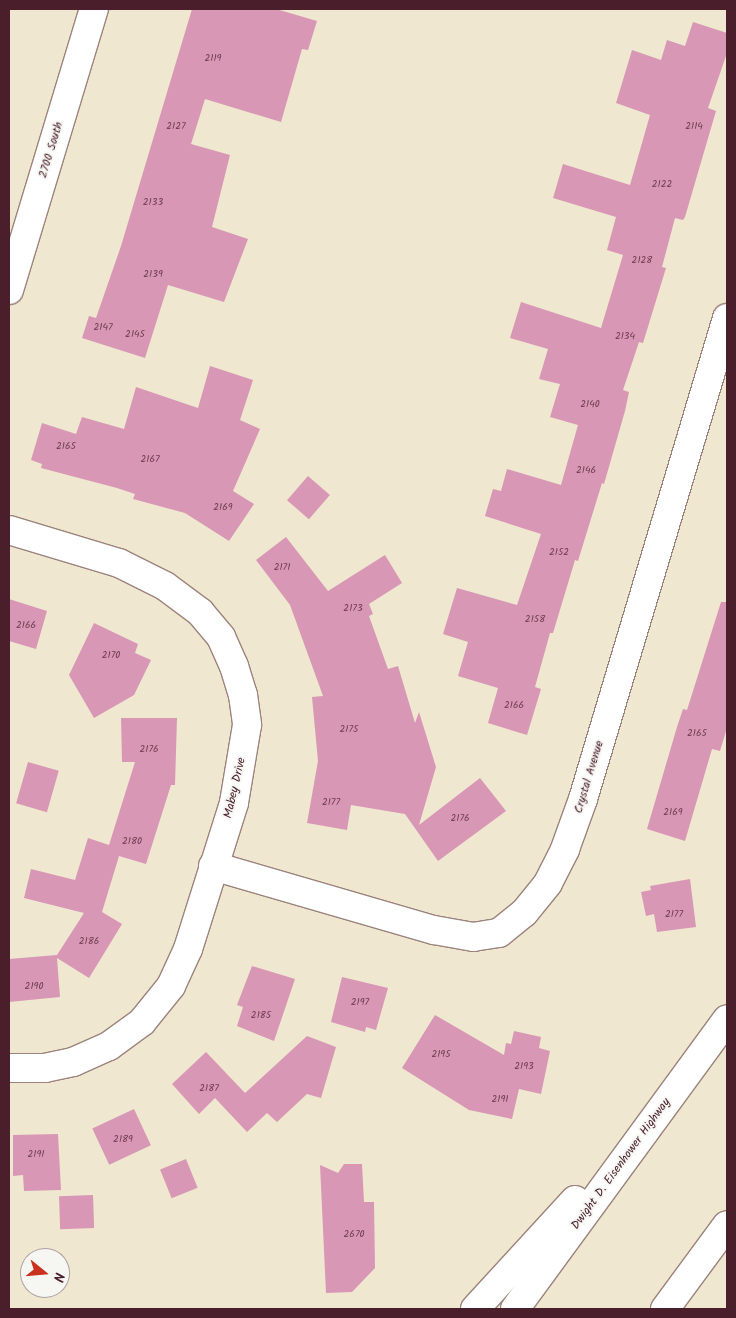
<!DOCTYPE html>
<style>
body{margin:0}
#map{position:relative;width:736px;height:1318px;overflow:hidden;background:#efe7cf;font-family:Kalam,sans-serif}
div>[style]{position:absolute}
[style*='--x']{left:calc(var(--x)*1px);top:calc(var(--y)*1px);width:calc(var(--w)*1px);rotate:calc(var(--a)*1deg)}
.building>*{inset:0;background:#d897b5;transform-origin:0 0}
.roads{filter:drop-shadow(1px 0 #9c837d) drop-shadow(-1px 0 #9c837d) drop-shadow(0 1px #9c837d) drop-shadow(0 -1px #9c837d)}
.minor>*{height:28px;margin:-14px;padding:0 14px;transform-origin:14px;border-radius:14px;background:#fff}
.tertiary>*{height:28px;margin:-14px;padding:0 14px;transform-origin:14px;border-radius:14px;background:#fff}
.motorway>*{height:28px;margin:-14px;padding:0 14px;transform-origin:14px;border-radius:14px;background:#fff}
span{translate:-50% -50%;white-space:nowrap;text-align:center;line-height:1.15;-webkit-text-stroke:4px #f6f6f2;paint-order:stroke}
.number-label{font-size:10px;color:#6e3d4e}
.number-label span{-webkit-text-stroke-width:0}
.street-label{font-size:12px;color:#4a1f2b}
.frame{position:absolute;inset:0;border:10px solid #4a1f2b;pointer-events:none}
.north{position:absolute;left:20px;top:1248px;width:50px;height:50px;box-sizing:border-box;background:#f6f6f2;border:1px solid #b1a0a2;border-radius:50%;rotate:107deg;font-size:14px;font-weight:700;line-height:20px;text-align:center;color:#4a1f2b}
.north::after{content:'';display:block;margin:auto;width:18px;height:22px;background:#c8321e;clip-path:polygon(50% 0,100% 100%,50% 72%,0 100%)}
</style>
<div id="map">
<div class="building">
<div style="clip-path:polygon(192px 9px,276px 9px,317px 21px,308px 50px,302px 49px,281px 122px,205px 99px,191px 144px,230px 155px,212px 227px,248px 239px,224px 302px,168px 285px,145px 358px,82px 338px,89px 316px,96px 318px,121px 246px)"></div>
<div style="clip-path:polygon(693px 22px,727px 33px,727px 53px,708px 108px,716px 111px,685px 217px,683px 220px,675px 218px,662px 267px,666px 268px,643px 343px,639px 342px,623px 390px,629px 392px,625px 411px,604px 484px,602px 483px,578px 561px,575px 560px,553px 633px,550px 633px,535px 687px,541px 689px,527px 735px,488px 723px,498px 688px,458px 676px,468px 642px,443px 634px,457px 588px,517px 605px,541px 534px,485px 516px,493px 489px,501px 491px,507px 469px,561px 485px,578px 425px,550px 417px,560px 384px,539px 379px,548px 349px,510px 338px,521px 302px,601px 328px,623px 255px,607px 250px,616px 217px,553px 198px,563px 164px,630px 185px,650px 115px,616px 103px,632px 50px,661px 60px,667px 40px,685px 46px)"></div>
<div style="clip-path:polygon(210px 366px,253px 380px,240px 420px,260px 429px,233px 491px,254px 504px,229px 541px,185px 513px,133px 499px,135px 494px,117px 488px,41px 468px,42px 464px,31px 460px,42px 423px,76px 434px,82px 417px,124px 429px,136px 387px,198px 408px)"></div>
<div style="left:308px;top:476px;width:29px;height:32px;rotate:41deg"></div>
<div style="clip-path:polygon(286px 537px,328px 591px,385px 555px,402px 583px,369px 604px,373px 614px,369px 616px,388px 669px,398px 666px,415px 723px,419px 712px,436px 767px,419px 825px,480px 778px,506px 811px,438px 861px,405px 814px,351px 805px,347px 830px,307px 823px,318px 761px,312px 697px,323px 696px,290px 605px,256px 560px)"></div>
<div style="clip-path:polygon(9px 599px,47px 611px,36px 649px,9px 641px)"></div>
<div style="clip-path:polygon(721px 602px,727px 602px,727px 728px,720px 751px,712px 749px,685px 841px,647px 829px,677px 727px,683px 709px,687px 710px)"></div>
<div style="clip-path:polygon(94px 623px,138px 644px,135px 653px,151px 660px,134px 695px,94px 718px,69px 675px)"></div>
<div style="clip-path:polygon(121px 718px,177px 718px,175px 785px,171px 785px,146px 864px,119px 856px,102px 912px,122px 924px,89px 978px,57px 958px,60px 997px,9px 1002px,9px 959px,57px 955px,84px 913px,24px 898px,31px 869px,75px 880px,88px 838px,109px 845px,135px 762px,122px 762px)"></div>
<div style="left:28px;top:762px;width:32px;height:43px;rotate:16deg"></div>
<div style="clip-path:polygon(690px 879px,696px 927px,657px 932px,654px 914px,646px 916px,641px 892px,651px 890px,650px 886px)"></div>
<div style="clip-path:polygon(252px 966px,295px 979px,274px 1041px,237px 1026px,243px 1007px,237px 1005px)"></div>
<div style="clip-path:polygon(342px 977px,388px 988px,376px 1030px,366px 1027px,365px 1032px,331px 1022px)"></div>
<div style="clip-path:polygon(435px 1015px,504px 1055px,506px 1043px,511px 1044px,514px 1031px,541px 1037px,539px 1048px,550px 1051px,541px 1094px,519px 1089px,512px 1119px,469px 1110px,402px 1068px)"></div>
<div style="clip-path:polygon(307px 1036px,336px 1047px,321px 1098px,307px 1094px,277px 1122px,267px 1113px,247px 1132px,215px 1098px,199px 1114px,172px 1084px,206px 1052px,245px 1093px)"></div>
<div style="left:134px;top:1109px;width:40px;height:46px;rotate:65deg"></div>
<div style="clip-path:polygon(58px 1134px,61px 1190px,24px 1191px,23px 1175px,13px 1176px,13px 1135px)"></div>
<div style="left:186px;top:1159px;width:31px;height:28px;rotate:68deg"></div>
<div style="clip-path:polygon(344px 1164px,362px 1164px,364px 1202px,374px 1202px,375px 1268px,352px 1292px,326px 1293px,320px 1165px,338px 1173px)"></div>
<div style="left:93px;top:1195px;width:33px;height:34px;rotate:88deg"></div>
</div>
<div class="roads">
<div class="minor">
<div style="--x:9;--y:530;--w:115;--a:16.7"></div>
<div style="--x:119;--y:563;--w:51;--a:26.6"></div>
<div style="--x:165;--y:586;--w:44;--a:36.6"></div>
<div style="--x:200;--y:612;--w:33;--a:50"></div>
<div style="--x:221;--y:637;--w:32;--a:66"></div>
<div style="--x:234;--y:666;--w:30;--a:73"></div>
<div style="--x:243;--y:695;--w:30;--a:82"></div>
<div style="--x:247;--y:725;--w:79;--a:99.5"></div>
<div style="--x:234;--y:803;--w:153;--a:107.5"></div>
<div style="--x:188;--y:949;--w:41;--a:114.7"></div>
<div style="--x:171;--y:986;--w:46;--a:128.9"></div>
<div style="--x:142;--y:1022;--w:41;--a:144"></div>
<div style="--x:109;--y:1046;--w:39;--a:156"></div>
<div style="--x:73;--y:1062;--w:29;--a:168"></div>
<div style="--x:45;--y:1068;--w:36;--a:180"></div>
<div style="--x:213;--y:866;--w:230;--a:16.2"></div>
<div style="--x:434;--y:930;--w:40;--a:10"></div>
<div style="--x:473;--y:937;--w:26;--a:-9"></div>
<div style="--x:499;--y:933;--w:32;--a:-39"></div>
<div style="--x:524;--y:913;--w:38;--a:-51"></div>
<div style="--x:548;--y:883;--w:38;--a:-63"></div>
<div style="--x:565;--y:849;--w:53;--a:-70.2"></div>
<div style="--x:583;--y:799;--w:502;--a:-73.33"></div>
</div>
<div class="tertiary">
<div style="--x:9;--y:290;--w:294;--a:-73.2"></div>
</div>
<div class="motorway">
<div style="--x:475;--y:1309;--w:148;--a:-47.5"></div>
<div style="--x:515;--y:1309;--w:359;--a:-53.8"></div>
<div style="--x:665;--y:1309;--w:104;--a:-53.6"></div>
</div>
</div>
<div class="number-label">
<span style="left:213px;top:59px">2119</span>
<span style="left:176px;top:127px">2127</span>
<span style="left:694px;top:127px">2114</span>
<span style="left:662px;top:185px">2122</span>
<span style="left:153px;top:203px">2133</span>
<span style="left:642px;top:261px">2128</span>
<span style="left:153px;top:275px">2139</span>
<span style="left:103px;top:328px">2147</span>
<span style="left:135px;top:335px">2145</span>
<span style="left:625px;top:337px">2134</span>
<span style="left:590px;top:405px">2140</span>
<span style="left:66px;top:447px">2165</span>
<span style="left:150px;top:460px">2167</span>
<span style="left:586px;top:471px">2146</span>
<span style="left:223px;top:508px">2169</span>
<span style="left:559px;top:553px">2152</span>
<span style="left:282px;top:568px">2171</span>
<span style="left:353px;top:609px">2173</span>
<span style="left:535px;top:620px">2158</span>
<span style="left:26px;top:626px">2166</span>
<span style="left:111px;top:656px">2170</span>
<span style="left:514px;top:706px">2166</span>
<span style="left:349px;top:730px">2175</span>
<span style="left:697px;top:734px">2165</span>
<span style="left:149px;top:750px">2176</span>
<span style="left:331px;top:803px">2177</span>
<span style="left:673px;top:813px">2169</span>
<span style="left:460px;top:819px">2176</span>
<span style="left:132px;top:842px">2180</span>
<span style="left:674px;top:915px">2177</span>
<span style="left:89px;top:942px">2186</span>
<span style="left:34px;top:987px">2190</span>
<span style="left:360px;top:1003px">2197</span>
<span style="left:261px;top:1016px">2185</span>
<span style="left:441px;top:1055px">2195</span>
<span style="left:524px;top:1067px">2193</span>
<span style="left:209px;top:1089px">2187</span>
<span style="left:500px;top:1100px">2191</span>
<span style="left:123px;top:1140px">2189</span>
<span style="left:36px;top:1155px">2191</span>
<span style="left:354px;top:1235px">2670</span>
</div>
<div class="street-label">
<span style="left:51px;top:150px;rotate:-73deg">2700 South</span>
<span style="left:589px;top:777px;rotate:-73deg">Crystal Avenue</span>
<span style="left:235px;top:788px;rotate:-77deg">Mabey Drive</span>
<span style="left:621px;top:1164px;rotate:-54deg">Dwight D. Eisenhower Highway</span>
</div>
<div class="frame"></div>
<div class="north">N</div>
</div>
